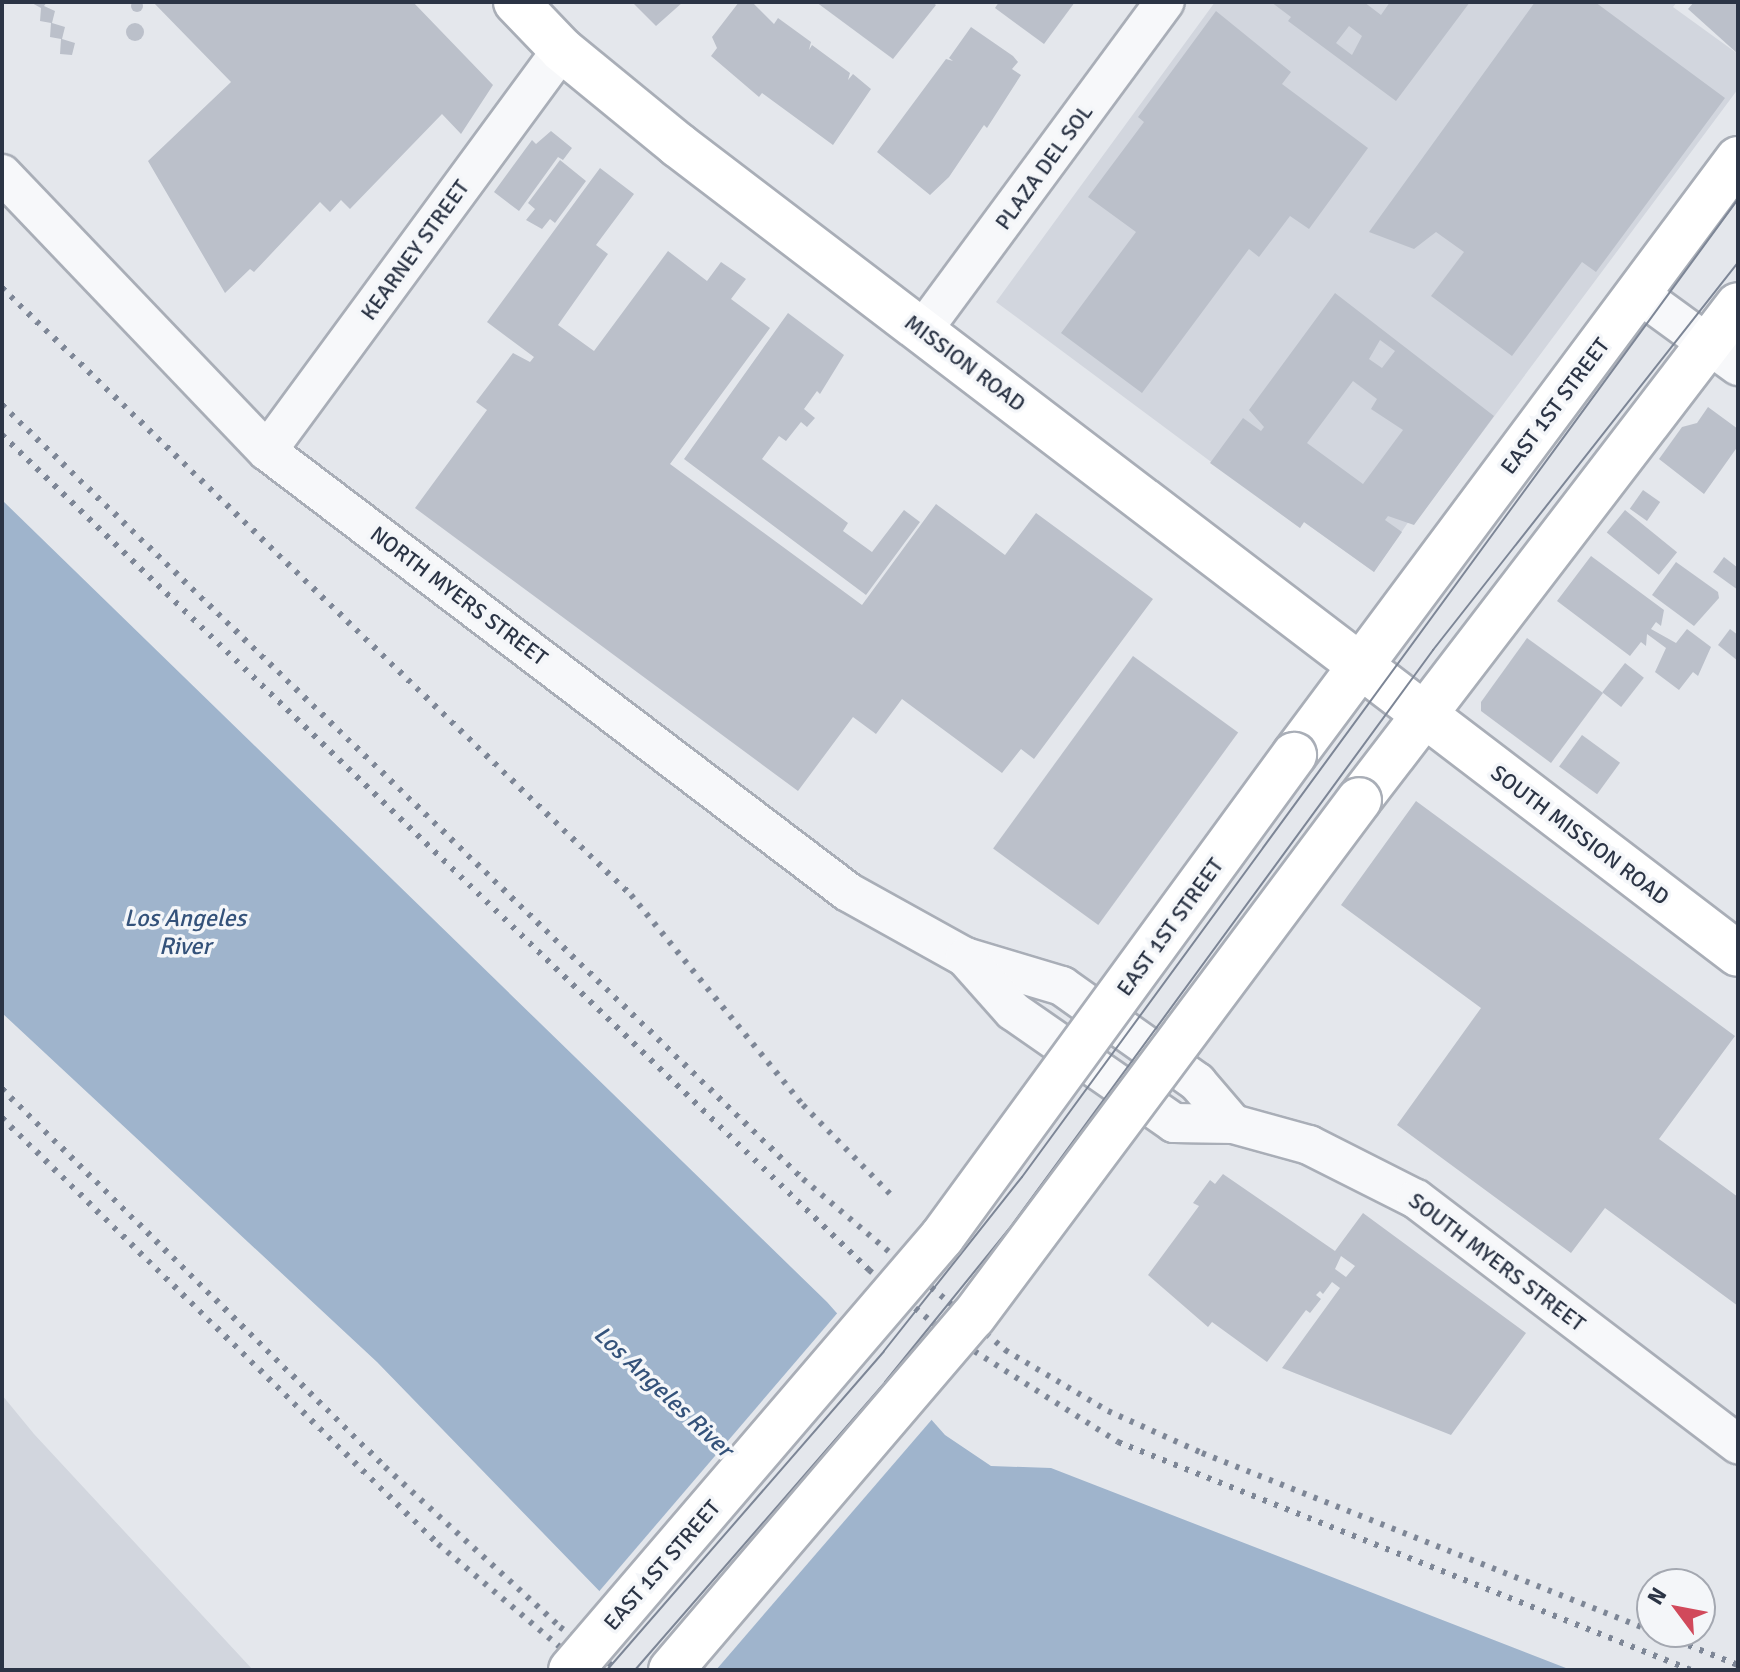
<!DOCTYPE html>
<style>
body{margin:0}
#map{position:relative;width:1740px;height:1672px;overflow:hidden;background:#e4e7ec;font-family:Signika,sans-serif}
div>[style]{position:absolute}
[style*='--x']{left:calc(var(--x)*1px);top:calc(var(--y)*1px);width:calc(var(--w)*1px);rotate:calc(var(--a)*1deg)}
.built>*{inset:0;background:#d2d6de}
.water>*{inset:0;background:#9fb4cc}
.pier>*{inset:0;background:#e4e7ec}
.building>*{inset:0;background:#bbc0ca;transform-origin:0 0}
.round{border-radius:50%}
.roads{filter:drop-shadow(2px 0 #a9aeb7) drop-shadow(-2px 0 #a9aeb7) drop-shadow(0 2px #a9aeb7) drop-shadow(0 -2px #a9aeb7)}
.street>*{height:38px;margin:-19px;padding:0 19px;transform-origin:19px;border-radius:19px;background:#f7f8fa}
.secondary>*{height:44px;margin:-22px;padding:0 22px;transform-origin:22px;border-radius:22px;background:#fff}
.tram>*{height:2px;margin:-1px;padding:0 1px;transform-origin:1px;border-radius:1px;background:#7d8696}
.rail>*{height:6px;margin-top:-3px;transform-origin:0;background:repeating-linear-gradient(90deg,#7d8696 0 4px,transparent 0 12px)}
.bridges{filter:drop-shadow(2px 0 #a9aeb7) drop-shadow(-2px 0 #a9aeb7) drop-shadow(0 2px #a9aeb7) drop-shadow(0 -2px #a9aeb7)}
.secondary-bridge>*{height:44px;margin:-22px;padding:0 22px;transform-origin:22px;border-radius:22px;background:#fff}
span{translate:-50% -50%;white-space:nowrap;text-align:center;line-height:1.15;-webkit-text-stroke:7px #f4f6f9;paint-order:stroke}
.street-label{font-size:22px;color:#2b3445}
.water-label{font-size:24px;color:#34527a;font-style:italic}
.frame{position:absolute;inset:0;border:4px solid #2b3445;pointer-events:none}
.north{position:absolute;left:1636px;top:1568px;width:80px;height:80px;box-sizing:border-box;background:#f4f6f9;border:2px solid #a4a8b1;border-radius:50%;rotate:302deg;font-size:22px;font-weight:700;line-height:32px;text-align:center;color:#2b3445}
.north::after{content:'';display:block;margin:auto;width:28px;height:36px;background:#d1495b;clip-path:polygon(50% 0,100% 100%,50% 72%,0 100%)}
</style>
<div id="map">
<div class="built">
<div style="clip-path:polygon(1215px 2px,1677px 2px,1673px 7px,1738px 54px,1738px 89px,1414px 524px,1409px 521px,1374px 572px,1304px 522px,1300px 528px,996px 302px)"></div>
<div style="clip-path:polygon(2px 1395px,34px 1434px,253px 1670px,2px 1670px)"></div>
</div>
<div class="water">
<div style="clip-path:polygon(2px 500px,827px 1302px,945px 1435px,991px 1466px,1051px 1468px,1571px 1670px,676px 1670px,377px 1362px,2px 1013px)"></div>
</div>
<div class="pier">
<div style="clip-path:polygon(840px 1310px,934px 1417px,716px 1670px,671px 1670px,596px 1595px)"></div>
</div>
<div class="building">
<div class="round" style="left:131px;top:0;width:12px;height:12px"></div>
<div style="clip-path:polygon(30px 2px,47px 2px,44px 6px,55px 11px,52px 23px,65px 27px,62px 39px,75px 43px,72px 55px,60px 54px,61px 39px,50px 37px,51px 23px,40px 21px,41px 8px)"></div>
<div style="clip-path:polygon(153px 2px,413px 2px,493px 85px,461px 134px,442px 114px,350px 209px,341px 200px,330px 212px,320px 202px,254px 272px,250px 269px,225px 293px,148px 161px,231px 82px)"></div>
<div style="clip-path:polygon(632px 2px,683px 2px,656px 26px)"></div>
<div style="clip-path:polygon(739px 2px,752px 2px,774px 24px,778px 18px,811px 42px,809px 50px,812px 45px,850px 73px,848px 80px,853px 74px,871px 89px,833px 145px,762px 93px,759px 97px,711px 56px,717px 48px,712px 37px)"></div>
<div style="clip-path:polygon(816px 2px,932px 2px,936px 5px,893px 59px)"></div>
<div style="clip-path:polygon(999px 2px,1075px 2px,1044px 44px,995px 8px)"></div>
<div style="clip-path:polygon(evenodd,1271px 2px,1364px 2px,1381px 15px,1390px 2px,1470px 2px,1396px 101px,1288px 21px,1291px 17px,1271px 2px,1349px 26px,1362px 36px,1352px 55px,1336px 43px,1349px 26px)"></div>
<div style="clip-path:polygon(1535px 2px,1595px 2px,1725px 98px,1596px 272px,1582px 262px,1512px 356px,1431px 296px,1464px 252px,1436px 232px,1414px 249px,1369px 232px)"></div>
<div style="clip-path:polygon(1694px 2px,1738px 2px,1738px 54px,1688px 9px)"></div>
<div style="clip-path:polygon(1216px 11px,1291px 72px,1282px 84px,1368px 148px,1309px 229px,1290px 216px,1259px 257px,1249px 249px,1142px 393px,1061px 333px,1136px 232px,1088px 197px,1144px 122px,1138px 117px)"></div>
<div class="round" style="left:126px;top:23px;width:18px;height:18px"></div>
<div style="clip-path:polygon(971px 27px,1013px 56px,1018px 62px,1012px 69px,1021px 75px,987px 128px,984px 125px,949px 177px,930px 195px,877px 152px,946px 59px,953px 61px,949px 58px)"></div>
<div style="clip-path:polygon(551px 131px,572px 148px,563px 160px,558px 157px,519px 211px,494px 192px,532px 140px,536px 144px)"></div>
<div style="clip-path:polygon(560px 160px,586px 181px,555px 223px,550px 219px,542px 229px,526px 220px,535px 209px,528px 203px)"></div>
<div style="clip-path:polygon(600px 168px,634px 194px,596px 245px,608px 254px,558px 325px,594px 351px,668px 251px,707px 281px,721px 262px,746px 279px,731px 299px,770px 328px,670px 464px,862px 605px,936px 504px,1005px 555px,1036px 513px,1153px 599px,1034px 759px,1021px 749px,1002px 773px,902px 699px,876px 734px,853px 717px,798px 791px,415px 508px,487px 410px,476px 402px,513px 353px,530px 362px,534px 357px,487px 322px)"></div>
<div style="clip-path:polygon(evenodd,1335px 293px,1494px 416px,1414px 525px,1388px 516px,1385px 520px,1402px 532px,1374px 572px,1304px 522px,1300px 528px,1210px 463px,1243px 418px,1261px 431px,1264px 427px,1249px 410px,1335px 293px,1380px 340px,1395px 351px,1382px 368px,1369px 359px,1380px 340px,1335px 293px,1353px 381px,1377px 399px,1371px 409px,1403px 430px,1363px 484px,1307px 443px,1353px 381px)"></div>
<div style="clip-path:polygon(788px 313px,844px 355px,820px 394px,817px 391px,804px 409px,815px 418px,807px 427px,801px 422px,786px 441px,779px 436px,762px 459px,848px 523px,843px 531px,872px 552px,904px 510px,920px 522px,866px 595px,684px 459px)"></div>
<div style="clip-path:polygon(1708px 407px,1738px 429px,1738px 446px,1704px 494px,1659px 459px,1682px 427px,1697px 423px)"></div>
<div style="left:1643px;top:490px;width:21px;height:23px;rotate:35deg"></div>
<div style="left:1625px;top:510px;width:67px;height:29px;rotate:39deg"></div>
<div style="clip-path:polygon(1591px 556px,1664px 610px,1661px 626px,1656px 622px,1651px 629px,1676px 643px,1687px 629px,1711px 647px,1698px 676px,1693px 672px,1679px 690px,1655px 672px,1666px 648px,1647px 634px,1646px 646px,1641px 642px,1630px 656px,1557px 601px)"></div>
<div style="clip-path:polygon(1724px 557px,1738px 568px,1738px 590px,1713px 572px)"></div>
<div style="clip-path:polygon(1676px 562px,1718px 592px,1719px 598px,1694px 626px,1652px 595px)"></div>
<div style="clip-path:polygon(1730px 629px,1738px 635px,1738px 661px,1718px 645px)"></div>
<div style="clip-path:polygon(1527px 638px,1603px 693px,1551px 763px,1481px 711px,1481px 702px)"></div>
<div style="left:1133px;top:656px;width:130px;height:238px;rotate:36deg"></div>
<div style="left:1625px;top:663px;width:24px;height:37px;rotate:38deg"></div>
<div style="left:1582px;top:735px;width:47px;height:39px;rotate:36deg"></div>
<div style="clip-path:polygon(1416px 801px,1735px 1036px,1659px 1139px,1738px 1197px,1738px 1306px,1605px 1208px,1571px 1253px,1397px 1125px,1481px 1008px,1341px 905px)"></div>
<div style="clip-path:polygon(evenodd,1223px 1174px,1335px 1251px,1363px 1213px,1526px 1333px,1451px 1435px,1282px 1368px,1340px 1288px,1332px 1282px,1323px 1294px,1320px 1291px,1316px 1295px,1321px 1299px,1310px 1313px,1306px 1310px,1267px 1362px,1212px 1322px,1208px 1327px,1148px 1275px,1199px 1206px,1193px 1203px,1210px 1180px,1215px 1184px,1223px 1174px,1341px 1256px,1355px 1266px,1346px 1277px,1335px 1269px,1341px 1256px)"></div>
</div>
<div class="roads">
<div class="street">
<div style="--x:2;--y:174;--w:383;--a:46.3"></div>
<div style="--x:267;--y:451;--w:729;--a:37.2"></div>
<div style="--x:848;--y:892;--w:134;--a:29.1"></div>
<div style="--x:965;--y:957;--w:101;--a:16.6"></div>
<div style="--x:1062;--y:986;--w:166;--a:35.4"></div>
<div style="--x:1197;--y:1082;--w:55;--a:49.4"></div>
<div style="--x:1638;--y:293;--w:124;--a:36.1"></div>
<div style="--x:922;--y:331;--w:409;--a:-53.6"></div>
<div style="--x:267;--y:451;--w:498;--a:-53.7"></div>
<div style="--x:965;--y:957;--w:72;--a:48.4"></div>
<div style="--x:1013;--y:1011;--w:196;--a:34.8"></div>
<div style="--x:1174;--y:1123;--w:59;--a:1"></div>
<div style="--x:1233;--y:1124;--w:79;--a:15.4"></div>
<div style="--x:1309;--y:1145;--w:120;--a:26.8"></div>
<div style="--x:1416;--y:1199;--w:405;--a:37.3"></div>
</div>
<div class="secondary">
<div style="--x:516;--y:2;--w:66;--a:46.2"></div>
<div style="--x:562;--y:50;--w:150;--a:39.3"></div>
<div style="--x:678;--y:145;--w:1333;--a:37.35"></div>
<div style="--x:1294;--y:755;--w:743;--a:-53.32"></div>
<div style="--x:1359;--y:800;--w:623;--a:-52.56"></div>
</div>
</div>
<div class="tram">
<div style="--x:607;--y:1670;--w:422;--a:-49"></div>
<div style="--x:884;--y:1351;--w:222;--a:-51.6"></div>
<div style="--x:1022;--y:1177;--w:1212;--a:-53.79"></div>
<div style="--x:635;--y:1670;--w:381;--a:-49"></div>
<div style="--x:885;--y:1382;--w:197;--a:-51"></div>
<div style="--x:1009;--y:1229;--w:718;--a:-53.78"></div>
<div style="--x:1433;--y:650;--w:493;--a:-51.8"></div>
</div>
<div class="rail">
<div style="--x:2;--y:288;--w:874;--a:43.98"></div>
<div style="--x:631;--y:895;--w:271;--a:50.7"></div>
<div style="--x:803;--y:1105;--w:126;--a:45.6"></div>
<div style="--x:2;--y:405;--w:1114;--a:44.02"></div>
<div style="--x:803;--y:1179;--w:265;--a:40.2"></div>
<div style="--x:1005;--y:1350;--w:120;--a:30.6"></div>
<div style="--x:1108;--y:1411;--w:103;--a:24.1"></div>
<div style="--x:1202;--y:1453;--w:484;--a:21.6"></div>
<div style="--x:2;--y:435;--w:1204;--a:43.92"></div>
<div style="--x:869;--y:1270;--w:97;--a:39.6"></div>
<div style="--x:944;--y:1332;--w:206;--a:32.3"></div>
<div style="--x:1118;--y:1442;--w:617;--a:21.7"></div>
<div style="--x:2;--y:1089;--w:538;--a:44.62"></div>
<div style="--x:385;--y:1467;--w:237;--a:42.4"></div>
<div style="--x:560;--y:1627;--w:72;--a:36.6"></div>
<div style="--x:2;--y:1118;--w:610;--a:44.34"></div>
<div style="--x:438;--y:1544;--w:195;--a:40.2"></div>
<div style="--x:1655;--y:1632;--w:89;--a:21.7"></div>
</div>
<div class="bridges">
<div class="secondary-bridge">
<div style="--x:571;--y:1670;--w:570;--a:-49.41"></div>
<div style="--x:942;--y:1237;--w:597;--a:-53.86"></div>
<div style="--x:671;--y:1670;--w:465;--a:-49.5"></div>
<div style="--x:973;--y:1317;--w:645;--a:-53.25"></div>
</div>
</div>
<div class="street-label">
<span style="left:1044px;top:167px;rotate:-54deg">PLAZA DEL SOL</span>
<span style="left:415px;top:250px;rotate:-54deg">KEARNEY STREET</span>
<span style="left:965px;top:363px;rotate:37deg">MISSION ROAD</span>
<span style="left:1555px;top:406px;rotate:-53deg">EAST 1ST STREET</span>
<span style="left:459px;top:596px;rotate:37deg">NORTH MYERS STREET</span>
<span style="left:1580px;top:835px;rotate:37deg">SOUTH MISSION ROAD</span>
<span style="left:1170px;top:927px;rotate:-54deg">EAST 1ST STREET</span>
<span style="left:1497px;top:1262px;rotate:37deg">SOUTH MYERS STREET</span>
<span style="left:662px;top:1565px;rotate:-49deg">EAST 1ST STREET</span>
</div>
<div class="water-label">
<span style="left:185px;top:933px">Los Angeles<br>River</span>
<span style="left:663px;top:1392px;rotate:43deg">Los Angeles River</span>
</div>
<div class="frame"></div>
<div class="north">N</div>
</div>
